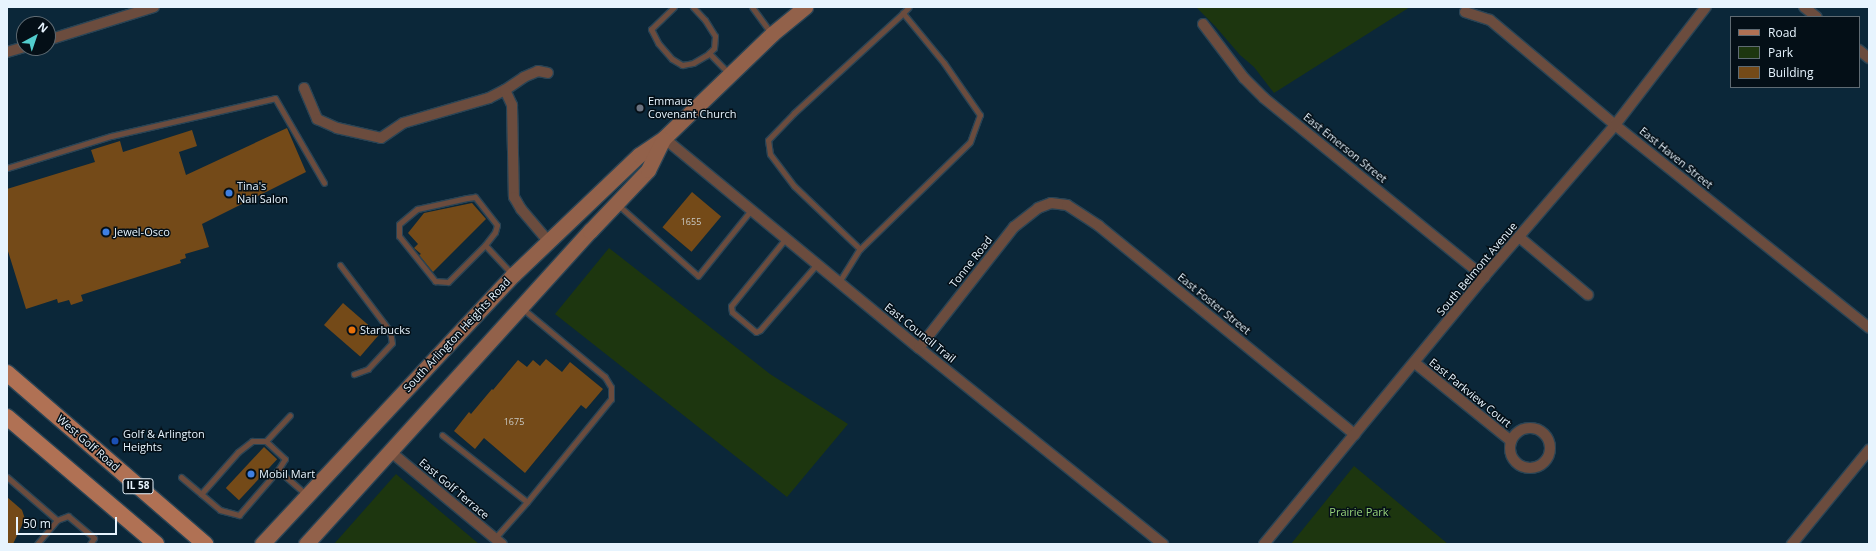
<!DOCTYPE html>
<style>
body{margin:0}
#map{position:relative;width:1876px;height:551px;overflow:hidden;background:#0b2739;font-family:"Open Sans",sans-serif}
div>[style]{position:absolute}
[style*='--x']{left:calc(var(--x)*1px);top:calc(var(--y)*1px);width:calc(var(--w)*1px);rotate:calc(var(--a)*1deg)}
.green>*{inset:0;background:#1d360f}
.building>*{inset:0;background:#744a18;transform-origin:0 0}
.roads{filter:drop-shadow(1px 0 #2a4455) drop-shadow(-1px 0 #2a4455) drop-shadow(0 1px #2a4455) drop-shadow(0 -1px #2a4455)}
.service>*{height:5px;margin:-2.5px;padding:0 2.5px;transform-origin:2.5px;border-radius:2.5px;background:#6b4c3e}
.minor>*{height:10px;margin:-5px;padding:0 5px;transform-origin:5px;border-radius:5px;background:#6b4c3e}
.minor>.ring{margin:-5px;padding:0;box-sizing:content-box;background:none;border:10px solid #6b4c3e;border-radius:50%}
.secondary>*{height:15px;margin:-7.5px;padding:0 7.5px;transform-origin:7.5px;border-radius:7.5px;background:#92614a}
.primary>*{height:16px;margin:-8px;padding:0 8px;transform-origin:8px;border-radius:8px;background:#b07154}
.dots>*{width:11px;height:11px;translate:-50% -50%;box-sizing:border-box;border:2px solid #040f17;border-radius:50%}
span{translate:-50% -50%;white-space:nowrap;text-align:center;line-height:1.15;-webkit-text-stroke:3px #040f17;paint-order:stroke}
.number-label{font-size:9px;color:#cacac4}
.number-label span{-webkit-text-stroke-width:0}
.shield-label span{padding:1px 3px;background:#040f17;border:1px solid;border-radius:3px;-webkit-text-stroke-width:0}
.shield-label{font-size:10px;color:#e7f4fe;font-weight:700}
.poi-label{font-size:11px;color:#e7f4fe}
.left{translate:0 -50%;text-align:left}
.street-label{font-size:11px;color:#e7f4fe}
.park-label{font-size:11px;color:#98d57a}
.frame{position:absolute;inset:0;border:8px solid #e7f4fe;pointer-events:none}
.legend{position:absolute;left:1730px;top:16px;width:130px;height:72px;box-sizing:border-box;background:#040f17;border:1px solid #5f6b73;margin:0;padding:5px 7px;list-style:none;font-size:12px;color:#e7f4fe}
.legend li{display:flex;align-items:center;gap:8px;height:20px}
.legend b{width:20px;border:1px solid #5f6b73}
.north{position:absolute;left:16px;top:16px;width:40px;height:40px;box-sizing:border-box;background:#040f17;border:1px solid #5f6b73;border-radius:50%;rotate:40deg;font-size:11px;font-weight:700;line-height:16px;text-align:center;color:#e7f4fe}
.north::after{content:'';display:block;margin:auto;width:14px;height:18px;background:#52cdce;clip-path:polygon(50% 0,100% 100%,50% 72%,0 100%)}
.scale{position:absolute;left:16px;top:517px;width:101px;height:18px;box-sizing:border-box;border:2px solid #e7f4fe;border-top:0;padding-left:5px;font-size:12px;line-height:14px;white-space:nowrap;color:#e7f4fe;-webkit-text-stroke:3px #040f17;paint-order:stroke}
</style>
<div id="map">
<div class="green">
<div style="clip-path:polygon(1196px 7px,1410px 7px,1274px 93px,1254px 67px,1240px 55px,1215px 26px)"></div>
<div style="clip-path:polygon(609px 248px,770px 374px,848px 424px,787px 497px,555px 314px)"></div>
<div style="clip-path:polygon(1354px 466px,1448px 544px,1291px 544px)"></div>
<div style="clip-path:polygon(396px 474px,479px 544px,334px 544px)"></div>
</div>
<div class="building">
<div style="clip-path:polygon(287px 128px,306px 172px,202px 224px,209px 247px,185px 254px,186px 258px,180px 260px,181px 263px,81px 295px,83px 301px,71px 305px,69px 300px,58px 303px,57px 299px,26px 309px,7px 248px,7px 189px,95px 162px,91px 150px,120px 141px,123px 152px,192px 130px,197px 146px,179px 152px,186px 175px)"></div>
<div style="left:692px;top:192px;width:38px;height:46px;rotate:40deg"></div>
<div style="clip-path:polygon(472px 203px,486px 219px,433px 272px,419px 255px,421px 254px,414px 248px,418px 244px,408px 233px,424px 213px)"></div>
<div style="left:343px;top:303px;width:48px;height:29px;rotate:41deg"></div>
<div style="clip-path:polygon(546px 359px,562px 372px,570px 362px,603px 389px,586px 409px,581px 405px,525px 473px,484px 438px,475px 449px,454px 431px,469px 412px,471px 414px,492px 389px,493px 390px,518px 360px,527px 367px,533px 360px,540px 366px)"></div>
<div style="left:264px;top:447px;width:18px;height:56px;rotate:43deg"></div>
<div style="clip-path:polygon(7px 497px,22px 510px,25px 519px,13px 544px,7px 544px)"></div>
</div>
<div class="roads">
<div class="service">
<div style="--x:674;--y:7;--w:32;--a:136"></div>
<div style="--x:651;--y:29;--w:16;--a:63"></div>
<div style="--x:658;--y:43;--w:21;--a:49"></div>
<div style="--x:672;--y:59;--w:12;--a:31"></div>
<div style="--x:682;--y:65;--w:11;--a:-10"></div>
<div style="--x:693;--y:63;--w:16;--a:-30"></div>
<div style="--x:707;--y:55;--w:10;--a:-45"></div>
<div style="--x:714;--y:48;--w:12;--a:-85"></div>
<div style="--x:715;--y:36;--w:19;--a:-122"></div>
<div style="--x:705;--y:20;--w:18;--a:-133"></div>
<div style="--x:752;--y:7;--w:31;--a:54"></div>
<div style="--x:709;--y:53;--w:29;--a:46"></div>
<div style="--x:7;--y:168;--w:109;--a:-17.1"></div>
<div style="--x:111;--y:136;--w:168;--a:-13"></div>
<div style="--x:275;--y:98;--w:98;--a:60"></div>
<div style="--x:617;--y:204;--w:108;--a:41.6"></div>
<div style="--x:698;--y:276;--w:85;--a:-51.2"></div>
<div style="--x:786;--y:238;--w:87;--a:129"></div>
<div style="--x:731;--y:306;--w:6;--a:81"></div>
<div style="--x:732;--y:312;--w:31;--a:40"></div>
<div style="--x:756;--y:332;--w:4;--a:-27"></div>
<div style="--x:760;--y:330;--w:87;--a:-49.2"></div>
<div style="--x:485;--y:245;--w:16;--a:-52"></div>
<div style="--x:495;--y:232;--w:7;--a:-74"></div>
<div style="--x:497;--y:225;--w:36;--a:-128"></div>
<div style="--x:475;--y:197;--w:8;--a:173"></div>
<div style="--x:467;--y:198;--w:51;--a:167.6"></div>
<div style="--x:417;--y:209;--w:23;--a:140"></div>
<div style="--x:399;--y:224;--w:12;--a:90"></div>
<div style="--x:399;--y:236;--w:58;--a:51.3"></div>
<div style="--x:435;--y:281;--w:13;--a:4"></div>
<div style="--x:448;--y:282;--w:52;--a:-45"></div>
<div style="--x:485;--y:245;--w:40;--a:47"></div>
<div style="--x:860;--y:249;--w:91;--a:-136.3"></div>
<div style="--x:794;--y:186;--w:40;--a:-127"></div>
<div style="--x:770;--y:154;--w:14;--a:-98"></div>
<div style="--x:768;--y:140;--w:37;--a:-46"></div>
<div style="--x:794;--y:113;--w:148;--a:-42.5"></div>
<div style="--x:340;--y:265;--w:83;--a:52.9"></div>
<div style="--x:390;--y:331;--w:12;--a:81"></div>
<div style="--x:392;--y:343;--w:35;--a:133"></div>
<div style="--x:368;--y:369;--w:15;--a:160"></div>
<div style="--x:839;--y:282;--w:39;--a:-58"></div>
<div style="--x:860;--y:249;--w:153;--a:-44.2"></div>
<div style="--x:970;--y:142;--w:29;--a:-70"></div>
<div style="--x:980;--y:115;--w:63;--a:-124.7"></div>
<div style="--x:944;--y:63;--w:65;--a:-129.4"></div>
<div style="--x:903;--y:13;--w:8;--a:-45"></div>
<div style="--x:442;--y:435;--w:108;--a:38.2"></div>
<div style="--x:527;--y:502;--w:133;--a:-50.8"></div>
<div style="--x:611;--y:399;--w:12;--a:-90"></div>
<div style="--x:611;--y:387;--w:12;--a:-121"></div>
<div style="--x:605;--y:377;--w:108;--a:-140.3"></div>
<div style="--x:278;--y:470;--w:13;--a:-58"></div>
<div style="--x:285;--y:459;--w:26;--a:-137"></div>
<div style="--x:266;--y:441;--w:35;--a:-47"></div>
<div style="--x:7;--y:477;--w:66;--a:40.7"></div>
<div style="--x:181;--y:477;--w:51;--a:40.2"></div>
<div style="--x:220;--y:510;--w:20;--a:15"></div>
<div style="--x:239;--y:515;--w:60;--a:-49.1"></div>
<div style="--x:278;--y:470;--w:37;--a:41"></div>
<div style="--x:201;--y:494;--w:56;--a:-48.6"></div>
<div style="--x:238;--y:452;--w:18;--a:-38"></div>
<div style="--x:252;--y:441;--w:14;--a:0"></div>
<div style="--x:495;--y:538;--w:48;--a:-48.4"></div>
<div style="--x:37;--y:544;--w:31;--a:-50"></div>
<div style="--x:57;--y:520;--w:12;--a:-20"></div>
<div style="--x:68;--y:516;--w:34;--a:40"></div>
<div style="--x:94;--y:538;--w:7;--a:124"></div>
</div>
<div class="minor">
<div style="--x:1804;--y:7;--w:16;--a:38"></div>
<div style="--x:1465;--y:12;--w:26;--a:18"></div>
<div style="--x:1490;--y:20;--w:163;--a:40"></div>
<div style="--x:1615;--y:125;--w:325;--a:38.6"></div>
<div style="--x:1203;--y:24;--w:68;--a:52.8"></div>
<div style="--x:1244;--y:78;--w:28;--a:45"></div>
<div style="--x:1264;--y:98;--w:284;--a:39.1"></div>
<div style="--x:48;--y:40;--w:111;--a:-17.3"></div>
<div style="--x:1859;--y:50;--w:13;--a:39"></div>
<div style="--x:7;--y:52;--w:18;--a:-16"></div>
<div style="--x:304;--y:88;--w:34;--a:67"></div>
<div style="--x:317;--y:119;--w:22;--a:24"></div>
<div style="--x:337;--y:128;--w:45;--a:12.8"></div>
<div style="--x:381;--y:138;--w:27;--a:-34"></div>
<div style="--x:403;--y:123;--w:90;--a:-16.2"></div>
<div style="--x:489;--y:98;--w:18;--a:-27"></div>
<div style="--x:505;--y:90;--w:23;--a:-34"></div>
<div style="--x:524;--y:77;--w:15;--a:-23"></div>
<div style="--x:538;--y:71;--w:10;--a:11"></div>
<div style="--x:505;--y:90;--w:17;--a:65"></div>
<div style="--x:512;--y:105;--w:92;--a:88.8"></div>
<div style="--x:514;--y:197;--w:14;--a:60"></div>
<div style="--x:521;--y:209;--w:42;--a:49.8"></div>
<div style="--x:664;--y:138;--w:330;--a:39.5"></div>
<div style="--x:919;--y:348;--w:313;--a:38.8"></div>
<div style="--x:1519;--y:237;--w:90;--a:40"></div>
<div style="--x:919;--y:348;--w:154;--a:-51.9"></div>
<div style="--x:1014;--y:227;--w:31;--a:-38"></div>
<div style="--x:1038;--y:208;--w:14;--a:-21"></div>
<div style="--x:1051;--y:203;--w:16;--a:7"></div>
<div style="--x:1067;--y:205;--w:38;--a:33"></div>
<div style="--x:1099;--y:226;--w:330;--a:39.2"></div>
<div style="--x:1415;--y:363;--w:124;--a:39.1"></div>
<div class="ring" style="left:1510px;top:428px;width:30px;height:30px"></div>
<div style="--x:391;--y:452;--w:144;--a:39.7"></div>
<div style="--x:1264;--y:544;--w:346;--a:-50.5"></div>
<div style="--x:1484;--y:277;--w:201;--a:-49.2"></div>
<div style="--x:1615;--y:125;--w:149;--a:-52.4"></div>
<div style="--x:1792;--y:544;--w:122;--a:-50.7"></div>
</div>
<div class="secondary">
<div style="--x:262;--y:544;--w:368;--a:-47"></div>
<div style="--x:513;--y:275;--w:174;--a:-43.6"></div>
<div style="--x:639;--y:155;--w:30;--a:-34"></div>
<div style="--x:664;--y:138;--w:150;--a:-43.9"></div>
<div style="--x:772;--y:34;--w:43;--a:-39.3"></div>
<div style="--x:306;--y:544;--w:423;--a:-47.8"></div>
<div style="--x:590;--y:231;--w:84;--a:-46.4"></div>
<div style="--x:648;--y:170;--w:34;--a:-64"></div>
</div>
<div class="primary">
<div style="--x:7;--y:373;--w:262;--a:40.8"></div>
<div style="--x:7;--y:417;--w:196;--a:40.4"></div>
</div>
</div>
<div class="dots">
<div style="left:640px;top:108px;background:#6b7280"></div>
<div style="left:229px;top:193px;background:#3f7fe0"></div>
<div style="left:106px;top:232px;background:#3f7fe0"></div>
<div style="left:352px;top:330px;background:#e8710a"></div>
<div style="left:115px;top:441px;background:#1a4fb4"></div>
<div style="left:251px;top:474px;background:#3f7fe0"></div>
</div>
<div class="number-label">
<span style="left:691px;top:222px">1655</span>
<span style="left:514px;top:422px">1675</span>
</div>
<div class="shield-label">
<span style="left:138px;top:486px">IL 58</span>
</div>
<div class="poi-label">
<span class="left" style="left:648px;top:108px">Emmaus<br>Covenant Church</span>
<span class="left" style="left:237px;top:193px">Tina's<br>Nail Salon</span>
<span class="left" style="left:114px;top:232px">Jewel-Osco</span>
<span class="left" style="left:360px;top:330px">Starbucks</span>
<span class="left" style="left:123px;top:441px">Golf &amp; Arlington<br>Heights</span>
<span class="left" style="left:259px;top:474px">Mobil Mart</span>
</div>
<div class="street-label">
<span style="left:1345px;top:148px;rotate:39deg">East Emerson Street</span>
<span style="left:1676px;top:158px;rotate:39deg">East Haven Street</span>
<span style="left:971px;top:262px;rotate:-52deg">Tonne Road</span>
<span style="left:1477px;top:269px;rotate:-50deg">South Belmont Avenue</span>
<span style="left:1214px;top:304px;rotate:39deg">East Foster Street</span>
<span style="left:920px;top:333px;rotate:39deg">East Council Trail</span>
<span style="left:457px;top:335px;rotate:-47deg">South Arlington Heights Road</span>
<span style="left:1470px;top:393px;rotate:39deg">East Parkview Court</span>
<span style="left:88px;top:443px;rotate:41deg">West Golf Road</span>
<span style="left:454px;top:489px;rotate:40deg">East Golf Terrace</span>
</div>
<div class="park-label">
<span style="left:1359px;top:512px">Prairie Park</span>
</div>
<div class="frame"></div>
<ul class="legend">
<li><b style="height:5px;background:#b07154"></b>Road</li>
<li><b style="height:11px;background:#1d360f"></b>Park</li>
<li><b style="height:11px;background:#744a18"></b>Building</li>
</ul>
<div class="north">N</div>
<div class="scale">50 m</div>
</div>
